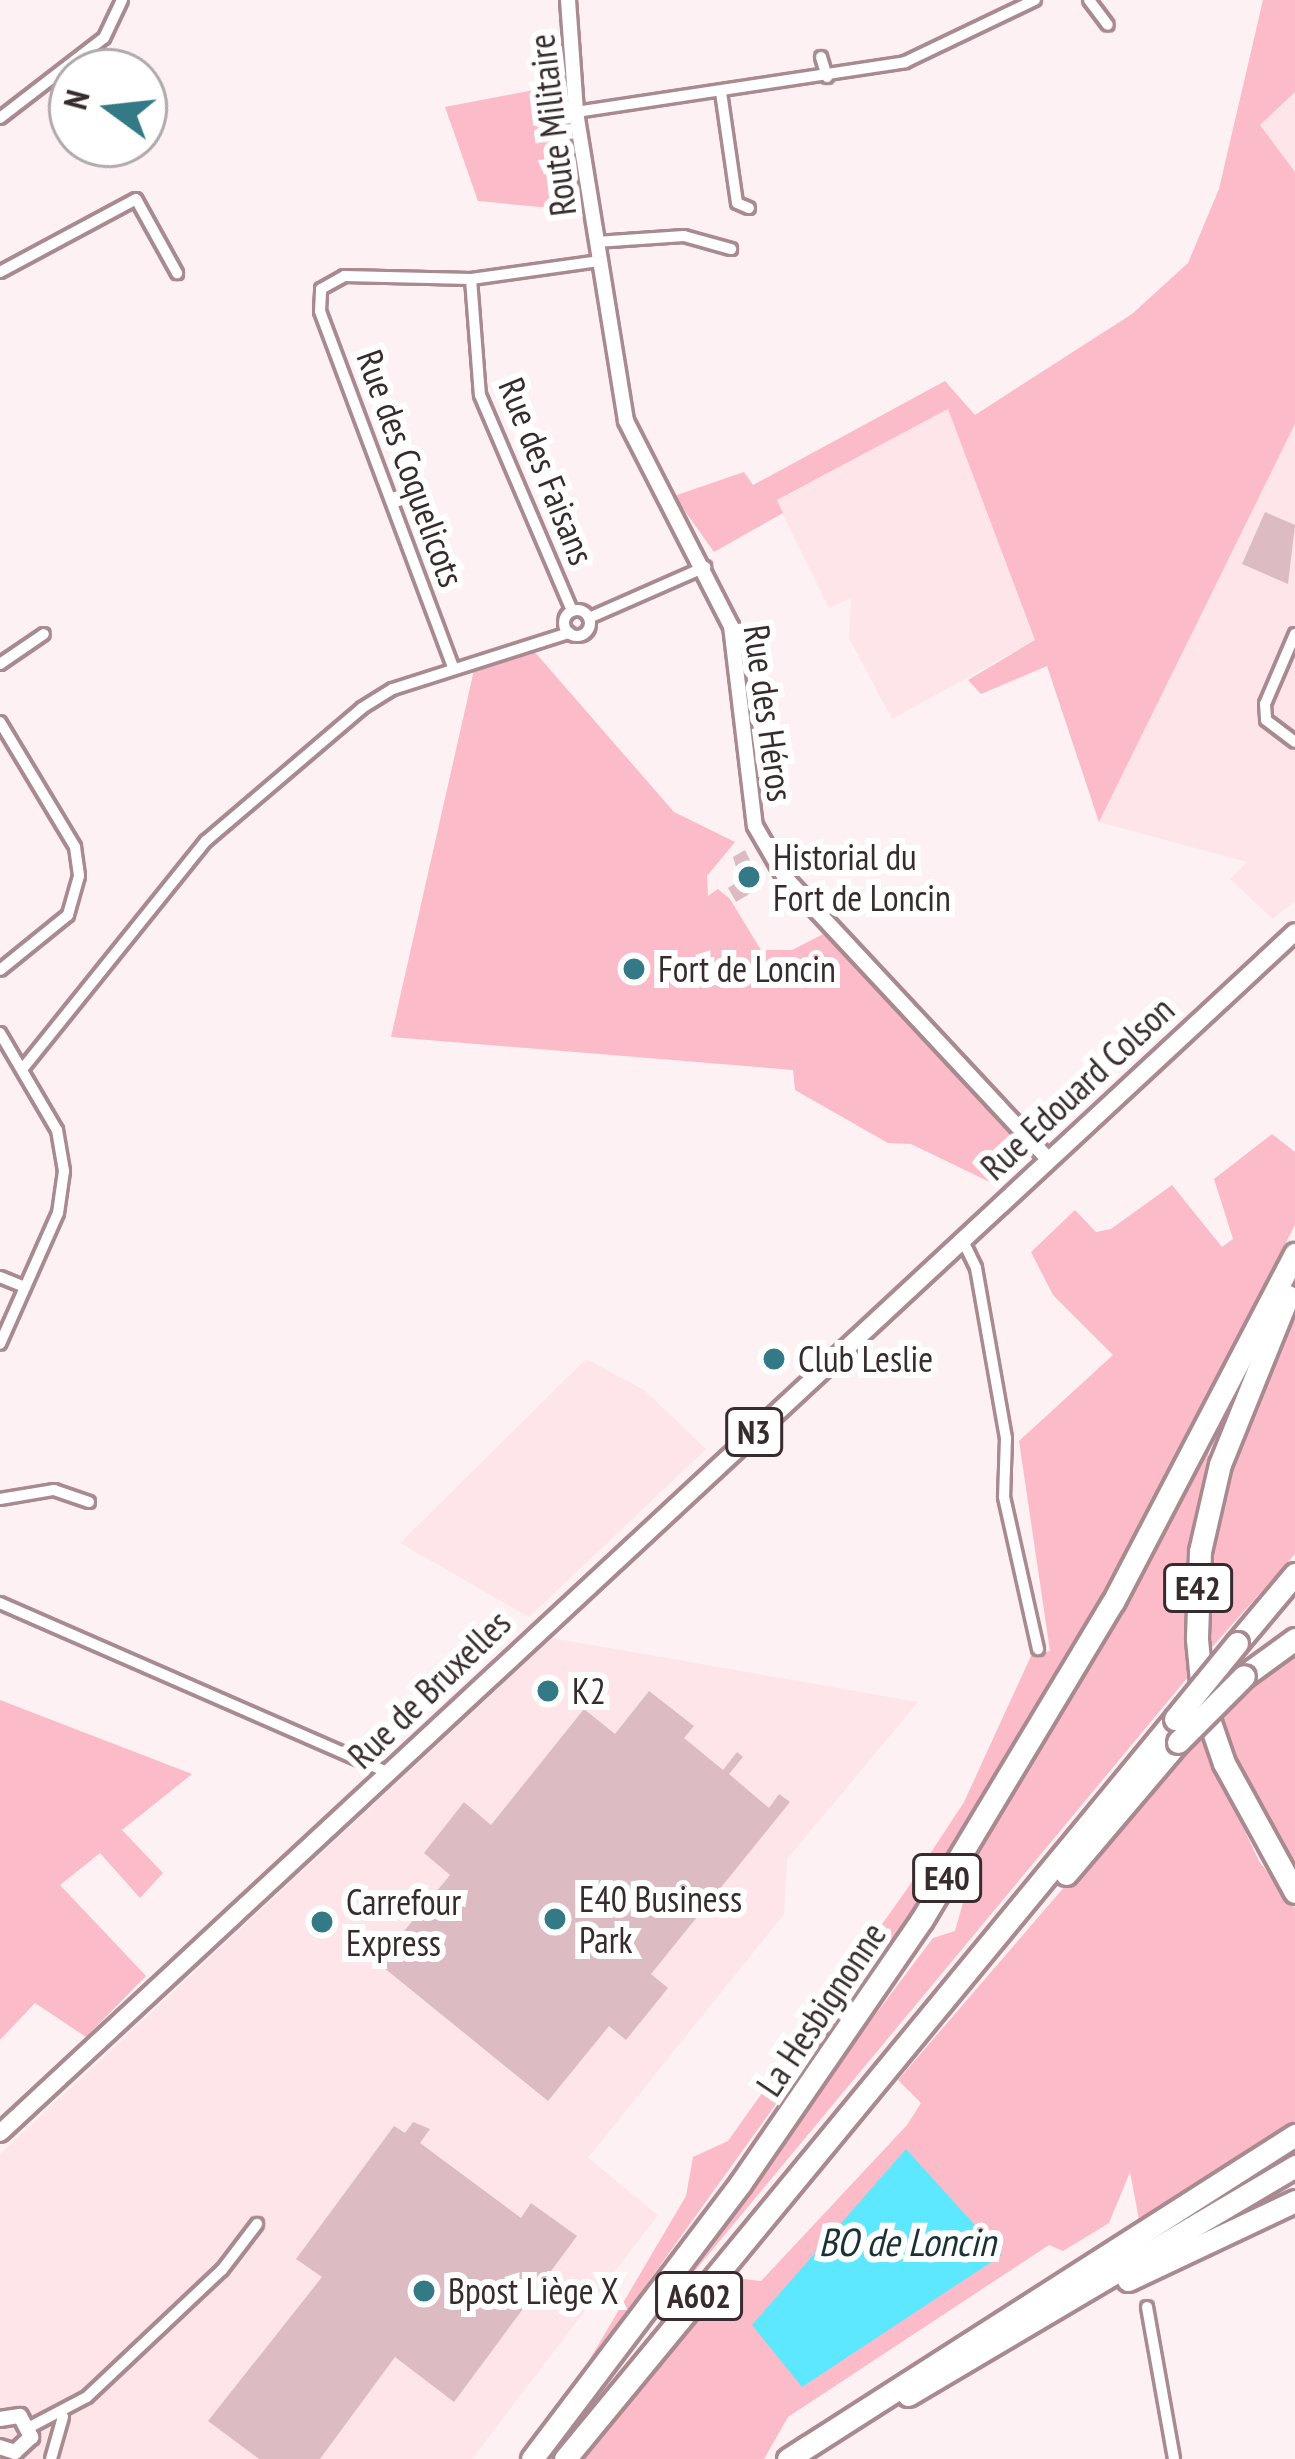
<!DOCTYPE html>
<meta charset="utf-8">
<style>
body{margin:0}
#map{position:relative;width:1295px;height:2459px;overflow:hidden;background:#fef1f4;font-family:"PT Sans Narrow",sans-serif}
div>[style]{position:absolute}
[style*='--x']{left:calc(var(--x)*1px);top:calc(var(--y)*1px);width:calc(var(--w)*1px);rotate:calc(var(--a)*1deg)}
.built>*{inset:0;background:#fde5e9}
.green>*{inset:0;background:#fcbbc8}
.water>*{inset:0;background:#5ee8ff}
.building>*{inset:0;background:#dcbcc2}
.roads{filter:drop-shadow(3px 0 #a88a90) drop-shadow(-3px 0 #a88a90) drop-shadow(0 3px #a88a90) drop-shadow(0 -3px #a88a90)}
.minor>*{height:10px;margin:-5px;padding:0 5px;transform-origin:5px;border-radius:5px;background:#fff}
.minor>.ring{margin:-5px;padding:0;box-sizing:content-box;background:none;border:10px solid #fff;border-radius:50%}
.tertiary>*{height:14px;margin:-7px;padding:0 7px;transform-origin:7px;border-radius:7px;background:#fff}
.primary>*{height:16px;margin:-8px;padding:0 8px;transform-origin:8px;border-radius:8px;background:#fff}
.motorway>*{height:21px;margin:-10.5px;padding:0 10.5px;transform-origin:10.5px;border-radius:10.5px;background:#fff}
.bridges{filter:drop-shadow(3px 0 #a88a90) drop-shadow(-3px 0 #a88a90) drop-shadow(0 3px #a88a90) drop-shadow(0 -3px #a88a90)}
.motorway-bridge>*{height:21px;margin:-10.5px;padding:0 10.5px;transform-origin:10.5px;border-radius:10.5px;background:#fff}
.dots>*{width:33px;height:33px;translate:-50% -50%;box-sizing:border-box;border:6px solid #fff;border-radius:50%}
span{translate:-50% -50%;white-space:nowrap;text-align:center;line-height:1.15;-webkit-text-stroke:12px #fff;paint-order:stroke}
.shield-label span{padding:3px 9px;background:#fff;border:3px solid;border-radius:9px;-webkit-text-stroke-width:0}
.shield-label{font-size:33px;color:#372b2d;font-weight:700}
.street-label{font-size:36px;color:#372b2d}
.poi-label{font-size:36px;color:#372b2d}
.left{translate:0 -50%;text-align:left}
.water-label{font-size:39px;color:#1a3236;font-style:italic}
.north{position:absolute;left:48px;top:48px;width:120px;height:120px;box-sizing:border-box;background:#fff;border:3px solid #afaaab;border-radius:50%;rotate:285deg;font-size:33px;font-weight:700;line-height:48px;text-align:center;color:#372b2d}
.north::after{content:'';display:block;margin:auto;width:42px;height:54px;background:#347a86;clip-path:polygon(50% 0,100% 100%,50% 72%,0 100%)}
</style>
<div id="map">
<div class="built">
<div style="clip-path:polygon(1295px 92px,1295px 172px,1259px 125px)"></div>
<div style="clip-path:polygon(948px 409px,1035px 640px,892px 719px,849px 638px,851px 598px,829px 608px,776px 501px)"></div>
<div style="clip-path:polygon(1295px 424px,1295px 901px,1273px 919px,1230px 879px,1247px 862px,1099px 822px)"></div>
<div style="clip-path:polygon(586px 1359px,644px 1390px,706px 1449px,529px 1617px,400px 1543px)"></div>
<div style="clip-path:polygon(552px 1638px,918px 1702px,787px 1859px,784px 1914px,588px 2158px,658px 2215px,472px 2459px,0 2459px,0 2154px)"></div>
</div>
<div class="green">
<div style="clip-path:polygon(1263px 0,1295px 0,1295px 92px,1260px 125px,1295px 172px,1295px 424px,1099px 822px,1047px 666px,981px 694px,968px 680px,1035px 640px,948px 409px,777px 500px,783px 513px,714px 552px,674px 496px,744px 472px,753px 485px,945px 381px,975px 415px,1132px 314px,1188px 263px,1219px 189px)"></div>
<div style="clip-path:polygon(534px 90px,537px 114px,570px 111px,582px 211px,478px 201px,445px 107px)"></div>
<div style="clip-path:polygon(533px 650px,674px 812px,735px 842px,707px 876px,708px 896px,718px 889px,730px 899px,761px 950px,792px 950px,833px 929px,1030px 1153px,996px 1185px,911px 1144px,888px 1143px,795px 1090px,793px 1070px,391px 1037px,474px 670px)"></div>
<div style="clip-path:polygon(1272px 1134px,1295px 1152px,1295px 1225px,1091px 1617px,909px 1919px,577px 2381px,686px 2196px,693px 2157px,728px 2141px,907px 1889px,964px 1802px,1031px 1656px,1050px 1651px,1019px 1441px,1113px 1355px,1053px 1295px,1031px 1252px,1075px 1210px,1096px 1232px,1111px 1229px,1172px 1185px,1222px 1247px,1233px 1239px,1214px 1179px)"></div>
<div style="clip-path:polygon(1295px 1302px,1295px 1554px,1206px 1654px,1215px 1504px)"></div>
<div style="clip-path:polygon(1210px 1447px,1186px 1558px,1188px 1677px,561px 2432px,933px 1938px,955px 1931px,980px 1843px)"></div>
<div style="clip-path:polygon(1295px 1650px,1295px 1880px,1256px 1820px,1219px 1724px,1251px 1681px)"></div>
<div style="clip-path:polygon(0 1700px,192px 1774px,122px 1830px,163px 1873px,140px 1898px,100px 1853px,60px 1885px,146px 1976px,86px 2037px,35px 2003px,0 2040px)"></div>
<div style="clip-path:polygon(1202px 1739px,1259px 1861px,1295px 1908px,1295px 2125px,1140px 2225px,1130px 2172px,1109px 2223px,1063px 2251px,1049px 2245px,788px 2417px,764px 2459px,578px 2459px,705px 2306px,743px 2279px,761px 2281px,907px 2125px,921px 2103px,898px 2080px,1171px 1763px)"></div>
</div>
<div class="water">
<div style="clip-path:polygon(906px 2149px,1002px 2255px,802px 2387px,752px 2325px)"></div>
</div>
<div class="building">
<div style="clip-path:polygon(1265px 512px,1295px 525px,1288px 584px,1242px 564px)"></div>
<div style="clip-path:polygon(745px 850px,763px 886px,736px 902px,728px 888px,740px 880px,733px 857px)"></div>
<div style="clip-path:polygon(649px 1691px,694px 1726px,684px 1738px,723px 1770px,737px 1752px,743px 1757px,729px 1774px,769px 1808px,779px 1794px,790px 1802px,651px 1974px,668px 1988px,626px 2040px,609px 2026px,548px 2101px,378px 1963px,450px 1875px,424px 1853px,464px 1802px,491px 1825px,584px 1709px,615px 1734px)"></div>
<div style="clip-path:polygon(413px 2122px,430px 2129px,420px 2143px,521px 2218px,531px 2203px,577px 2236px,454px 2402px,395px 2357px,320px 2459px,259px 2459px,208px 2421px,322px 2277px,296px 2259px,394px 2126px,405px 2133px)"></div>
</div>
<div class="roads">
<div class="minor">
<div style="--x:1089;--y:0;--w:31;--a:53"></div>
<div style="--x:821;--y:57;--w:21;--a:73"></div>
<div style="--x:721;--y:92;--w:112;--a:81.8"></div>
<div style="--x:737;--y:203;--w:13;--a:23"></div>
<div style="--x:576;--y:112;--w:333;--a:-8.6"></div>
<div style="--x:905;--y:62;--w:144;--a:-25.5"></div>
<div style="--x:0;--y:118;--w:131;--a:-37.6"></div>
<div style="--x:104;--y:38;--w:42;--a:-64.7"></div>
<div style="--x:596;--y:242;--w:88;--a:-3.9"></div>
<div style="--x:684;--y:236;--w:49;--a:15.5"></div>
<div style="--x:0;--y:272;--w:154;--a:-28.2"></div>
<div style="--x:136;--y:199;--w:85;--a:61"></div>
<div style="--x:471;--y:279;--w:116;--a:85.6"></div>
<div style="--x:480;--y:395;--w:235;--a:66.9"></div>
<div class="ring" style="left:564px;top:610px;width:16px;height:16px"></div>
<div style="--x:589;--y:618;--w:127;--a:-23.7"></div>
<div style="--x:1295;--y:634;--w:76;--a:113.2"></div>
<div style="--x:1265;--y:704;--w:16;--a:86"></div>
<div style="--x:1266;--y:720;--w:36;--a:37"></div>
<div style="--x:0;--y:664;--w:53;--a:-34.3"></div>
<div style="--x:453;--y:667;--w:380;--a:-110.5"></div>
<div style="--x:320;--y:311;--w:22;--a:-87"></div>
<div style="--x:321;--y:289;--w:26;--a:-29"></div>
<div style="--x:344;--y:276;--w:127;--a:1.4"></div>
<div style="--x:471;--y:279;--w:129;--a:-8"></div>
<div style="--x:0;--y:722;--w:146;--a:59"></div>
<div style="--x:75;--y:847;--w:29;--a:82"></div>
<div style="--x:79;--y:876;--w:41;--a:105.8"></div>
<div style="--x:68;--y:915;--w:87;--a:141"></div>
<div style="--x:0;--y:1033;--w:113;--a:59.6"></div>
<div style="--x:57;--y:1130;--w:42;--a:80.3"></div>
<div style="--x:64;--y:1171;--w:42;--a:98.1"></div>
<div style="--x:58;--y:1213;--w:143;--a:113.9"></div>
<div style="--x:24;--y:1067;--w:290;--a:-51.2"></div>
<div style="--x:206;--y:841;--w:205;--a:-40.4"></div>
<div style="--x:362;--y:708;--w:36;--a:-32"></div>
<div style="--x:393;--y:689;--w:185;--a:-17.7"></div>
<div style="--x:962;--y:1239;--w:32;--a:64"></div>
<div style="--x:976;--y:1268;--w:173;--a:80"></div>
<div style="--x:1006;--y:1438;--w:59;--a:91.9"></div>
<div style="--x:1004;--y:1497;--w:156;--a:77.4"></div>
<div style="--x:0;--y:1277;--w:27;--a:22"></div>
<div style="--x:0;--y:1499;--w:55;--a:-9.5"></div>
<div style="--x:54;--y:1490;--w:37;--a:19"></div>
<div style="--x:0;--y:1603;--w:425;--a:23.6"></div>
<div style="--x:1147;--y:2307;--w:154;--a:79.9"></div>
<div style="--x:30;--y:2427;--w:64;--a:-27.8"></div>
<div style="--x:87;--y:2397;--w:185;--a:-43.3"></div>
<div style="--x:222;--y:2270;--w:58;--a:-52.7"></div>
<div style="--x:51;--y:2459;--w:44;--a:-74.1"></div>
</div>
<div class="tertiary">
<div style="--x:568;--y:0;--w:112;--a:85.9"></div>
<div style="--x:576;--y:112;--w:313;--a:80.8"></div>
<div style="--x:626;--y:421;--w:230;--a:62.9"></div>
<div style="--x:731;--y:626;--w:201;--a:83.2"></div>
<div style="--x:755;--y:826;--w:58;--a:59.9"></div>
<div style="--x:784;--y:876;--w:388;--a:47"></div>
<div style="--x:0;--y:2419;--w:20;--a:-9"></div>
<div style="--x:20;--y:2416;--w:24;--a:62"></div>
<div style="--x:31;--y:2437;--w:22;--a:137"></div>
<div style="--x:15;--y:2452;--w:16;--a:-162"></div>
</div>
<div class="primary">
<div style="--x:0;--y:2133;--w:1766;--a:-42.84"></div>
</div>
<div class="motorway">
<div style="--x:1288;--y:1296;--w:181;--a:112"></div>
<div style="--x:1220;--y:1464;--w:89;--a:102.9"></div>
<div style="--x:1200;--y:1551;--w:88;--a:92"></div>
<div style="--x:1197;--y:1639;--w:63;--a:84.6"></div>
<div style="--x:1203;--y:1702;--w:65;--a:71"></div>
<div style="--x:1224;--y:1763;--w:147;--a:61.2"></div>
<div style="--x:1237;--y:1643;--w:90;--a:-50"></div>
<div style="--x:1244;--y:1676;--w:63;--a:-36"></div>
<div style="--x:1066;--y:1874;--w:173;--a:-49.7"></div>
<div style="--x:1128;--y:2280;--w:185;--a:-25.3"></div>
<div style="--x:908;--y:2395;--w:450;--a:-30.6"></div>
<div style="--x:532;--y:2459;--w:345;--a:-52.9"></div>
<div style="--x:740;--y:2184;--w:319;--a:-55.5"></div>
<div style="--x:921;--y:1921;--w:372;--a:-59"></div>
<div style="--x:1113;--y:1602;--w:393;--a:-62.4"></div>
<div style="--x:565;--y:2459;--w:959;--a:-50.5"></div>
<div style="--x:788;--y:2459;--w:602;--a:-32.58"></div>
</div>
</div>
<div class="bridges">
<div class="motorway-bridge">
<div style="--x:1175;--y:1719;--w:98;--a:-50.8"></div>
<div style="--x:1178;--y:1742;--w:93;--a:-45"></div>
</div>
</div>
<div class="dots">
<div style="left:749px;top:877px;background:#347a86"></div>
<div style="left:634px;top:969px;background:#347a86"></div>
<div style="left:774px;top:1359px;background:#347a86"></div>
<div style="left:548px;top:1691px;background:#347a86"></div>
<div style="left:555px;top:1919px;background:#347a86"></div>
<div style="left:322px;top:1922px;background:#347a86"></div>
<div style="left:424px;top:2291px;background:#347a86"></div>
</div>
<div class="shield-label">
<span style="left:754px;top:1432px">N3</span>
<span style="left:1198px;top:1588px">E42</span>
<span style="left:947px;top:1878px">E40</span>
<span style="left:699px;top:2296px">A602</span>
</div>
<div class="street-label">
<span style="left:552px;top:125px;rotate:-97deg">Route Militaire</span>
<span style="left:411px;top:468px;rotate:70deg">Rue des Coquelicots</span>
<span style="left:547px;top:471px;rotate:68deg">Rue des Faisans</span>
<span style="left:769px;top:713px;rotate:82deg">Rue des Héros</span>
<span style="left:1077px;top:1088px;rotate:-43deg">Rue Edouard Colson</span>
<span style="left:429px;top:1689px;rotate:-44deg">Rue de Bruxelles</span>
<span style="left:821px;top:2009px;rotate:-56deg">La Hesbignonne</span>
</div>
<div class="poi-label">
<span class="left" style="left:773px;top:877px">Historial du<br>Fort de Loncin</span>
<span class="left" style="left:658px;top:969px">Fort de Loncin</span>
<span class="left" style="left:798px;top:1359px">Club Leslie</span>
<span class="left" style="left:572px;top:1691px">K2</span>
<span class="left" style="left:579px;top:1919px">E40 Business<br>Park</span>
<span class="left" style="left:346px;top:1922px">Carrefour<br>Express</span>
<span class="left" style="left:448px;top:2291px">Bpost Liège X</span>
</div>
<div class="water-label">
<span style="left:907px;top:2242px">BO de Loncin</span>
</div>
<div class="north">N</div>
</div>
